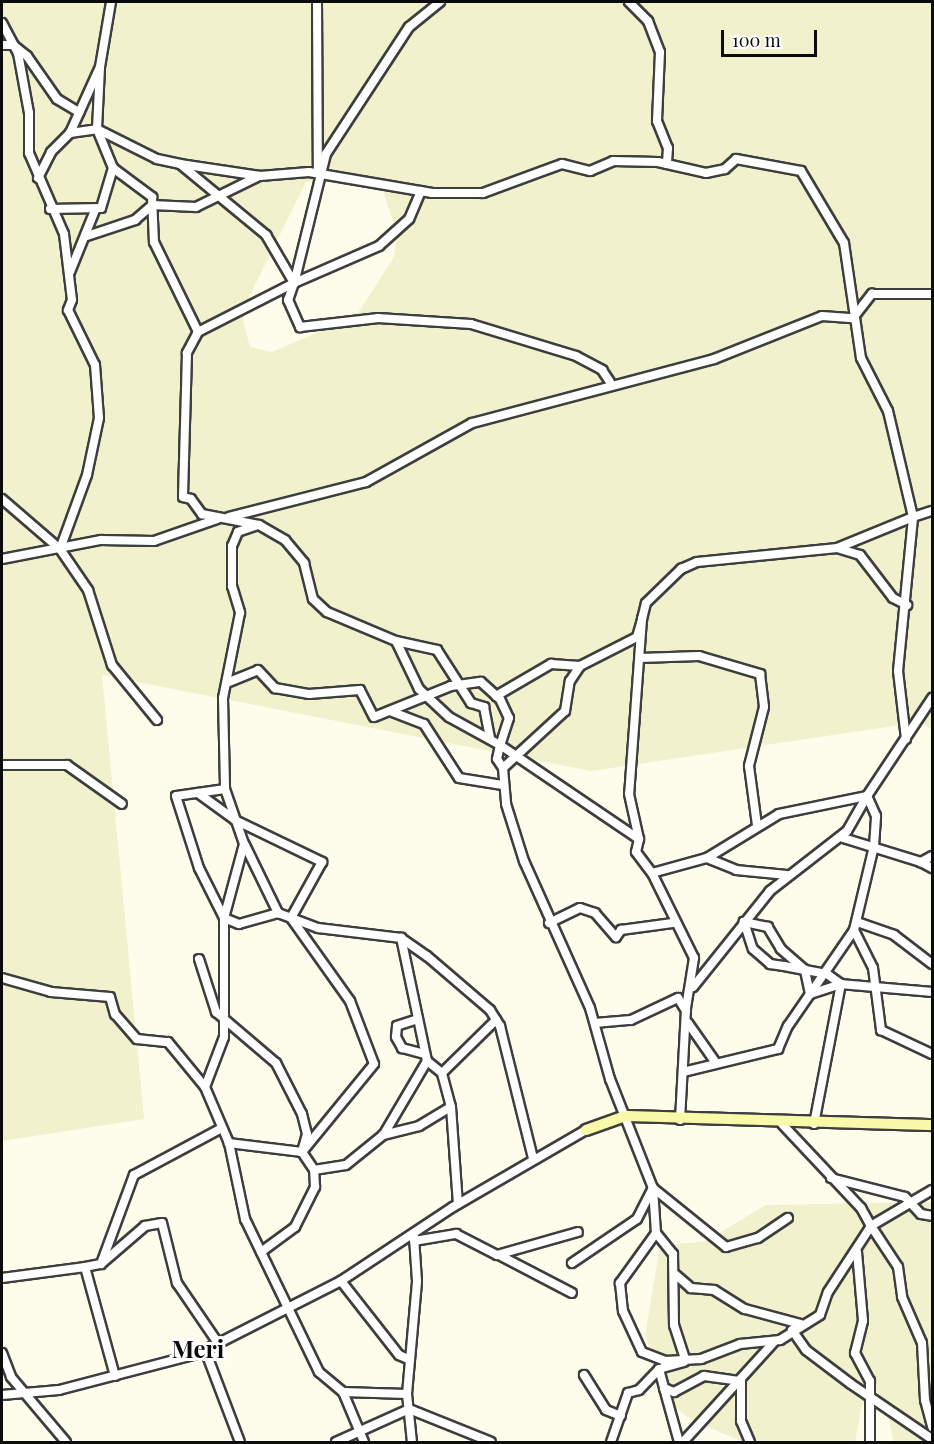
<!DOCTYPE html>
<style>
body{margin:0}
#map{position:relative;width:934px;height:1444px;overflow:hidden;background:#fefcea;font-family:"Playfair Display",serif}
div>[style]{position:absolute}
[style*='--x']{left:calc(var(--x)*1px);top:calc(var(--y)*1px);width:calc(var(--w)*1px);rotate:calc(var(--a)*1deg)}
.farmland>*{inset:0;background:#f1f1cd}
.roads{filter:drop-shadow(2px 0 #3e3e3e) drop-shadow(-2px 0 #3e3e3e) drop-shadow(0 2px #3e3e3e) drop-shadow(0 -2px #3e3e3e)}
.minor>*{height:8px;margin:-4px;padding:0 4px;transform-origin:4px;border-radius:4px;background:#fff}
.secondary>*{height:10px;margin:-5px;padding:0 5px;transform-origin:5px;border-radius:5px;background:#f9f9aa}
span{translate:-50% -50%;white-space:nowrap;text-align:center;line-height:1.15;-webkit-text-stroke:6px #fff;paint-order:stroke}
.district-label{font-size:24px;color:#0b0b0b;font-weight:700}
.frame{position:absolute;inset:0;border:3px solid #0b0b0b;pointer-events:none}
.scale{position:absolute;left:721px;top:30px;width:96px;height:27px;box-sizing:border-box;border:3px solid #0b0b0b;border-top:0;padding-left:8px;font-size:18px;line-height:21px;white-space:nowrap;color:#0b0b0b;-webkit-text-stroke:4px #fff;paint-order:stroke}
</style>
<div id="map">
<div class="farmland">
<div style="clip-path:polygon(evenodd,2px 2px,932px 2px,932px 730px,921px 722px,591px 771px,102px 675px,144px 1119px,2px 1141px,2px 2px,363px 178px,383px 191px,397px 233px,394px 257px,356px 316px,272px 352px,250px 347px,243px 321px,250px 295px,306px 182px,363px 178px)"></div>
<div style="clip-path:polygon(932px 1202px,932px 1442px,894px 1442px,885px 1403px,862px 1404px,855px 1442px,743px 1442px,690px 1419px,670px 1403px,645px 1336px,660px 1246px,706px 1241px,766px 1205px)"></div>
</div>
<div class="roads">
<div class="minor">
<div style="--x:317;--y:2;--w:169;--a:89.7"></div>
<div style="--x:440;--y:2;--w:40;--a:141"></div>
<div style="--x:409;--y:27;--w:152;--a:123.2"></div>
<div style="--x:326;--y:154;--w:133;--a:103.9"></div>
<div style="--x:294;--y:283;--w:108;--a:153"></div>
<div style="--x:198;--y:332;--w:24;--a:118"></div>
<div style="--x:187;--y:353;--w:144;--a:91.6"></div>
<div style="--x:183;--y:497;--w:8;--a:14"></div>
<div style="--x:191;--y:499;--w:19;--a:54"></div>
<div style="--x:202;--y:514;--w:58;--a:10.9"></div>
<div style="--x:259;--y:525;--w:30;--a:30"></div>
<div style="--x:285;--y:540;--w:30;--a:50"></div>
<div style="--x:304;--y:563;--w:37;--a:76"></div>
<div style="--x:313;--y:599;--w:19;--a:43"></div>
<div style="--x:327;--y:612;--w:75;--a:22.8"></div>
<div style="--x:396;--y:641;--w:53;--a:64.4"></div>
<div style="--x:419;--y:689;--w:41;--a:43"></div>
<div style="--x:449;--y:717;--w:58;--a:28.8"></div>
<div style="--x:500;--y:745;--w:14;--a:102"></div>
<div style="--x:497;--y:759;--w:11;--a:56"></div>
<div style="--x:503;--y:768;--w:36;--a:85"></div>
<div style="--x:506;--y:804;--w:60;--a:72.5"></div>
<div style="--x:524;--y:861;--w:161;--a:65.8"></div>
<div style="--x:590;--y:1008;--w:74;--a:74.3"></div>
<div style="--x:610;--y:1079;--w:117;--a:68.5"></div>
<div style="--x:653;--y:1188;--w:94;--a:38.9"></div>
<div style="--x:726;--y:1247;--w:33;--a:-16"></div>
<div style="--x:758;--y:1238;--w:36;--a:-34"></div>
<div style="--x:629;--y:2;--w:27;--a:45"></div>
<div style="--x:648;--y:21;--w:33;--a:69"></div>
<div style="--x:660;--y:52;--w:69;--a:92.5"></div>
<div style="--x:657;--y:121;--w:29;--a:68"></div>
<div style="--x:668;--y:148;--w:16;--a:94"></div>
<div style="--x:2;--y:23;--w:34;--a:62"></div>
<div style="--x:18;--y:53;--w:61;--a:79.6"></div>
<div style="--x:29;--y:113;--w:40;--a:90"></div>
<div style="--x:29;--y:153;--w:88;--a:66.6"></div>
<div style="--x:64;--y:234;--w:66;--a:83.1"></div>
<div style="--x:72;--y:300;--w:11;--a:112"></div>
<div style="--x:68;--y:310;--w:61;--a:63.9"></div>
<div style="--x:95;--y:365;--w:53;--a:85.7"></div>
<div style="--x:99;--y:418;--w:58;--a:101.9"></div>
<div style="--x:87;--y:475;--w:79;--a:110"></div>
<div style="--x:2;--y:45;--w:11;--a:0"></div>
<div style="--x:13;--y:45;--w:18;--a:38"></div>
<div style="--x:27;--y:56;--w:52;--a:55.1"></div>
<div style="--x:57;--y:99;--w:26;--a:31"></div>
<div style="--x:70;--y:133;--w:27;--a:-8"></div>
<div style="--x:97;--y:129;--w:67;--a:26.6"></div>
<div style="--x:157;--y:159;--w:24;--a:12"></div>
<div style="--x:180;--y:164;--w:81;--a:8.5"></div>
<div style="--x:260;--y:176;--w:49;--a:-4.7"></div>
<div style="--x:309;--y:172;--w:125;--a:9.7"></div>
<div style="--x:432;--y:193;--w:51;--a:0"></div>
<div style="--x:483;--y:193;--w:84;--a:-20.2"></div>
<div style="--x:562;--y:164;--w:29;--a:14"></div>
<div style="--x:590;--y:171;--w:25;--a:-23"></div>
<div style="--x:613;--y:161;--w:45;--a:1.3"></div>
<div style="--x:658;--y:162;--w:49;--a:12.9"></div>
<div style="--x:706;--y:173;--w:19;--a:-12"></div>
<div style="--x:725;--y:169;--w:15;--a:-42"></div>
<div style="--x:736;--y:159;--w:66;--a:10.5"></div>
<div style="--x:801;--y:171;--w:84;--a:59.2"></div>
<div style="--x:844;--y:243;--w:116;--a:81.6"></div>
<div style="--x:861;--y:358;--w:59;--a:63"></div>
<div style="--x:888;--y:411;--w:109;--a:76.7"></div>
<div style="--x:913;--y:517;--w:82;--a:157.8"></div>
<div style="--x:837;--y:548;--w:24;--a:17"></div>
<div style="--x:860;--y:555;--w:54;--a:52.5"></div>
<div style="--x:893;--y:598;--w:16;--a:27"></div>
<div style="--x:180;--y:164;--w:112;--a:39.5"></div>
<div style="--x:266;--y:235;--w:56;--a:59.7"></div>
<div style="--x:113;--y:168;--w:49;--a:36.6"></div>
<div style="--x:152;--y:197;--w:45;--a:87.5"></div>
<div style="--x:154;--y:242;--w:100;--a:63.9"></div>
<div style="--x:38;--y:178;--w:29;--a:-63"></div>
<div style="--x:51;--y:152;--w:27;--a:-45"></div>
<div style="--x:70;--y:133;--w:72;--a:-65.6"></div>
<div style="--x:100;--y:67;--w:66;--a:-80.4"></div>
<div style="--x:421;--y:191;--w:30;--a:113"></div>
<div style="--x:409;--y:219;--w:40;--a:138"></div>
<div style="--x:379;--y:246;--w:93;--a:156.5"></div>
<div style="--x:294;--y:283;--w:18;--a:109"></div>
<div style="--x:288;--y:300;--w:30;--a:66"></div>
<div style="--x:300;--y:327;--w:79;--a:-6.6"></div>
<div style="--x:378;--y:318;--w:93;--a:3.7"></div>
<div style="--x:471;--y:324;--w:110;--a:16.9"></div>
<div style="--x:576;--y:356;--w:30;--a:28"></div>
<div style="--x:602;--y:370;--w:18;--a:56"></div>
<div style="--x:50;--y:209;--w:51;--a:-1.1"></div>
<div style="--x:101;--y:208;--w:42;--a:-73.3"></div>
<div style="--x:113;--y:168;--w:42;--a:-112.3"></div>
<div style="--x:97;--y:129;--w:62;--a:-87.2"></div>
<div style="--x:87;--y:236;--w:51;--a:-18.4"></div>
<div style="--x:135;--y:220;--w:23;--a:-41"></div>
<div style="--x:152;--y:205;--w:44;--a:2.6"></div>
<div style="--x:196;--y:207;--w:70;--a:-26.2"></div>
<div style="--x:70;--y:272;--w:67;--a:-68"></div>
<div style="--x:2;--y:499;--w:77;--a:40.8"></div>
<div style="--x:60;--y:549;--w:50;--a:55.7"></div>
<div style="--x:88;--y:590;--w:79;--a:72.3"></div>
<div style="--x:112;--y:665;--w:71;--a:50.7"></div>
<div style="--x:229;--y:517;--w:141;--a:-14.3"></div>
<div style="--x:366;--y:482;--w:121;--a:-29.1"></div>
<div style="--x:472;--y:423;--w:250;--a:-14.8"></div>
<div style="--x:714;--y:359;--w:116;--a:-21.7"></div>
<div style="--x:822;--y:316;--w:31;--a:4"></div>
<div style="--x:853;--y:318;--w:31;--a:-52"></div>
<div style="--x:872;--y:294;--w:60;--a:0"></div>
<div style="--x:258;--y:525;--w:21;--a:161"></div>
<div style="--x:238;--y:532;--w:15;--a:113"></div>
<div style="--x:232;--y:546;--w:40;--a:90"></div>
<div style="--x:232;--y:586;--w:28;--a:73"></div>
<div style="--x:240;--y:613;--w:87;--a:101.3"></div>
<div style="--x:223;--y:698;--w:91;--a:88.7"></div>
<div style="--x:225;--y:789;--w:49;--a:171.9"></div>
<div style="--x:176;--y:796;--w:76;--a:72.3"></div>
<div style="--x:199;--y:868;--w:56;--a:63.4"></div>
<div style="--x:224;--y:918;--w:119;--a:90"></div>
<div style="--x:224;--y:1037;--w:53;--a:110.8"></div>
<div style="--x:205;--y:1087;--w:61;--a:66.8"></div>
<div style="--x:229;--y:1143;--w:78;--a:78.1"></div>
<div style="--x:245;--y:1219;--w:170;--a:64.2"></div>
<div style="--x:319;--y:1372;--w:31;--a:40"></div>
<div style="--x:343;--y:1392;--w:64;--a:1.8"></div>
<div style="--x:407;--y:1394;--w:48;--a:84.1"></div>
<div style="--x:2;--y:559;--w:101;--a:-10.9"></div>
<div style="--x:101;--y:540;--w:53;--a:1.1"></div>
<div style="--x:154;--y:541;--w:67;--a:-19.2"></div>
<div style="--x:642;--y:619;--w:16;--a:-76"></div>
<div style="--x:646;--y:603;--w:49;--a:-44.2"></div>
<div style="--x:681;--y:569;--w:17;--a:-24"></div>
<div style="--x:697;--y:562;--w:141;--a:-5.7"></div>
<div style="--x:396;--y:641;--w:42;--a:12.4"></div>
<div style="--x:437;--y:650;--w:63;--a:57.3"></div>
<div style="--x:471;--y:703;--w:14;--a:17"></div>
<div style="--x:484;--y:707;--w:32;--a:79"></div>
<div style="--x:640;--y:658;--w:59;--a:-1.9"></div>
<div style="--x:699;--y:656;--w:64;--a:16.4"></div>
<div style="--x:760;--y:674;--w:33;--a:83"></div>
<div style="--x:764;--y:707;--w:61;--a:104.3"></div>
<div style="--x:749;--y:766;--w:60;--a:82.3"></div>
<div style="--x:229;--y:682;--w:31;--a:-22"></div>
<div style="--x:258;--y:670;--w:25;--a:47"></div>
<div style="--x:275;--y:688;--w:35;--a:10"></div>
<div style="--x:309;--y:694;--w:51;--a:-4.5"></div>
<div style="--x:360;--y:690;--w:30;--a:63"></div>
<div style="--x:374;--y:717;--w:83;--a:-21.9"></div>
<div style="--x:451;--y:686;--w:30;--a:-8"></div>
<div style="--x:481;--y:682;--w:25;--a:42"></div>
<div style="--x:500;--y:699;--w:21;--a:65"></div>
<div style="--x:509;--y:718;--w:28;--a:108"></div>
<div style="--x:500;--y:745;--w:168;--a:34.1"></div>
<div style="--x:496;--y:696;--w:64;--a:-30.2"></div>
<div style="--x:551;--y:664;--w:29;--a:4"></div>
<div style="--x:390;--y:711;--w:36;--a:21"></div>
<div style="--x:424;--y:724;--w:64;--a:57.1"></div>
<div style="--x:459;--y:778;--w:44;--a:9.2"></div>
<div style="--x:906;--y:739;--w:68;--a:-96.7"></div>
<div style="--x:898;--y:671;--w:155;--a:-84.4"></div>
<div style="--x:913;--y:517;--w:20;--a:-18"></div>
<div style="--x:2;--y:765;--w:65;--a:0"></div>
<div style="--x:67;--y:765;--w:67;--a:35.3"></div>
<div style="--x:503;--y:768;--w:84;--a:-42.6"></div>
<div style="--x:565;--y:711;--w:30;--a:-81"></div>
<div style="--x:570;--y:681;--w:18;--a:-56"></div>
<div style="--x:580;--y:666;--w:64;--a:-27"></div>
<div style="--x:637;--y:637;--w:19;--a:-74"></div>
<div style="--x:642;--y:619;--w:175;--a:94.2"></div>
<div style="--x:629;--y:794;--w:46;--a:77.5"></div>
<div style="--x:639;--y:839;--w:13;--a:103"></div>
<div style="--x:636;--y:852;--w:26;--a:53"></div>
<div style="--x:225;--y:789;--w:58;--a:70.9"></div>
<div style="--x:244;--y:844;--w:77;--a:105.1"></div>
<div style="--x:224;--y:918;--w:16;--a:22"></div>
<div style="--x:239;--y:924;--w:41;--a:-15.8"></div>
<div style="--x:278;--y:913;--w:43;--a:20.6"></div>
<div style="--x:318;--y:928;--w:84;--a:6.9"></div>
<div style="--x:401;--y:938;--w:32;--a:35"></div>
<div style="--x:427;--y:956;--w:83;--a:40.6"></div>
<div style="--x:490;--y:1010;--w:19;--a:58"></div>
<div style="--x:500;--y:1026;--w:136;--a:76"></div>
<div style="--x:198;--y:793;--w:46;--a:36.1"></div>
<div style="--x:235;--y:820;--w:97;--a:25.8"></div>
<div style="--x:322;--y:862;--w:64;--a:119"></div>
<div style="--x:291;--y:918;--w:102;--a:54.6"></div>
<div style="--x:350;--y:1001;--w:67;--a:69.1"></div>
<div style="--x:374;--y:1064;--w:114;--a:129.3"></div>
<div style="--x:302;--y:1152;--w:74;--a:-173"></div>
<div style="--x:840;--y:837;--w:85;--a:17.2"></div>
<div style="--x:245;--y:845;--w:76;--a:64.1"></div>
<div style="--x:932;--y:856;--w:13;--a:151"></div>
<div style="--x:921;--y:862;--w:13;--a:29"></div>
<div style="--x:707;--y:858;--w:31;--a:22"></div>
<div style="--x:736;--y:870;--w:51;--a:5.6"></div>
<div style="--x:857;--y:922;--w:39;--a:19"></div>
<div style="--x:894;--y:935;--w:48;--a:37.3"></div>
<div style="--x:549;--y:923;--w:34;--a:-26"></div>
<div style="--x:580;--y:908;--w:16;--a:18"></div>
<div style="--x:595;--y:913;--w:32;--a:49"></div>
<div style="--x:616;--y:937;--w:9;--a:-54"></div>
<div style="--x:621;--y:930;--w:52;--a:-7.7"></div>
<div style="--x:854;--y:930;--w:42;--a:63.4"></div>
<div style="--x:873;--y:968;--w:63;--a:82.6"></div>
<div style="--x:881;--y:1030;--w:56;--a:25.2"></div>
<div style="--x:199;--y:959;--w:56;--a:72.2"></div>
<div style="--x:216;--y:1012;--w:79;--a:40.4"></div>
<div style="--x:276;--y:1063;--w:57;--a:63"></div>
<div style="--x:302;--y:1114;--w:21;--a:76"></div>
<div style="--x:307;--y:1134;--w:19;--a:106"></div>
<div style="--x:302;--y:1152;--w:22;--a:56"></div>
<div style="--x:2;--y:978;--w:51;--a:15.9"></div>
<div style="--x:51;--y:992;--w:59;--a:4.8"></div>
<div style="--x:110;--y:997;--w:18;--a:74"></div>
<div style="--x:115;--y:1014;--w:33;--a:49"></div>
<div style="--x:137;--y:1039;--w:31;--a:6"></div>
<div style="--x:168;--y:1042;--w:58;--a:50.6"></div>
<div style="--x:418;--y:1019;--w:22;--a:162"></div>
<div style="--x:397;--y:1026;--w:11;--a:95"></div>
<div style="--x:396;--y:1037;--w:13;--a:61"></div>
<div style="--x:402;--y:1048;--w:24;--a:15"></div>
<div style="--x:595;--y:1023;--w:36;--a:-5"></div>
<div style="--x:631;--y:1020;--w:52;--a:-25.1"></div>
<div style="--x:678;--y:998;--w:15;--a:58"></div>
<div style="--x:688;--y:1023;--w:49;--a:55"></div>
<div style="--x:683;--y:1072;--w:98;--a:-13.6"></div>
<div style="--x:778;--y:1049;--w:25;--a:-67"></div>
<div style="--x:788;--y:1026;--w:116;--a:-55.5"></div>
<div style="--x:854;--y:930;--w:86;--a:-76.6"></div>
<div style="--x:874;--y:846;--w:30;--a:-86"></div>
<div style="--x:876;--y:816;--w:22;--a:-114"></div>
<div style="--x:867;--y:796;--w:40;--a:119.7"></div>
<div style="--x:847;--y:831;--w:98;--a:142.1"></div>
<div style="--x:770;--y:891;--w:123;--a:128.7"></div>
<div style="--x:442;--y:1073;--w:76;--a:-44.5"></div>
<div style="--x:451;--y:1107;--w:97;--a:85.9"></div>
<div style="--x:680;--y:1120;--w:112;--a:-86.9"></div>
<div style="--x:686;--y:1008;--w:51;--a:-80.9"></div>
<div style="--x:694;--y:958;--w:95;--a:-116.3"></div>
<div style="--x:652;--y:873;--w:57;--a:-15.3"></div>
<div style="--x:707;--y:858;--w:84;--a:-31.4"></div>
<div style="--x:779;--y:814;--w:90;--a:-11.6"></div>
<div style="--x:867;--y:796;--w:118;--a:-56.4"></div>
<div style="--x:814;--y:1124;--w:143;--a:-79.1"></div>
<div style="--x:841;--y:984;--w:33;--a:162"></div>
<div style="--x:810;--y:994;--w:25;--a:-102"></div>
<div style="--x:805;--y:970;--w:32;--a:-139"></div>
<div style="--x:781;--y:949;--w:26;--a:-121"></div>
<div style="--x:768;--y:927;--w:25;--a:-168"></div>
<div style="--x:744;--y:922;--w:28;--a:72"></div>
<div style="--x:753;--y:949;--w:23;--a:41"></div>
<div style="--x:770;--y:964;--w:14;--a:8"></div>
<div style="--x:784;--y:966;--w:21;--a:11"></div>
<div style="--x:805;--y:970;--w:22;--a:10"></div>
<div style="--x:827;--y:974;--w:17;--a:36"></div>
<div style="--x:841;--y:984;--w:91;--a:5"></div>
<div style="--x:384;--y:1134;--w:85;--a:-59.5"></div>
<div style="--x:831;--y:1178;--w:76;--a:14.4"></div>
<div style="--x:905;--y:1197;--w:23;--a:47"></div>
<div style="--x:921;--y:1214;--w:11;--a:10"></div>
<div style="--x:653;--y:1188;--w:45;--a:86.2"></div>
<div style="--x:656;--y:1233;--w:62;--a:125.8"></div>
<div style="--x:620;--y:1283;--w:28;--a:84"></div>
<div style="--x:623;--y:1311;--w:45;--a:65.1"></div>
<div style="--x:642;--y:1352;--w:25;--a:21"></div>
<div style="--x:665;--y:1361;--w:36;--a:-3"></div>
<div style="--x:701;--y:1359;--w:42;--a:-21"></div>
<div style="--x:740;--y:1344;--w:40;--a:-5.7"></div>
<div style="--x:780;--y:1340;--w:47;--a:-32"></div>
<div style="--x:820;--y:1315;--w:24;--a:-71"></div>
<div style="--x:828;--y:1292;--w:79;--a:-56.9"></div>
<div style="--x:871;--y:1226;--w:21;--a:-119"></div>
<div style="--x:861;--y:1208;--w:115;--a:-133.2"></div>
<div style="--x:932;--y:1190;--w:71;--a:149.5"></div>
<div style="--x:871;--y:1226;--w:49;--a:56.6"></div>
<div style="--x:898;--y:1267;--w:30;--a:82"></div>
<div style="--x:902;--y:1297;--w:50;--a:66.5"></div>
<div style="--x:922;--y:1343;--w:57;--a:87"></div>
<div style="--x:925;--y:1400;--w:28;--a:75"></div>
<div style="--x:656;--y:1233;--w:27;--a:51"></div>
<div style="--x:673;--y:1254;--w:71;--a:89.2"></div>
<div style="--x:674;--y:1325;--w:36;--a:72"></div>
<div style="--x:414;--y:1241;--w:43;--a:-9.5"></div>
<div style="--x:456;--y:1234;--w:46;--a:27.1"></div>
<div style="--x:497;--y:1255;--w:84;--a:-15.9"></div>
<div style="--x:261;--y:1252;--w:42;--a:-36.3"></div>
<div style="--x:295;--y:1227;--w:45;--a:-63.4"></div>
<div style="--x:315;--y:1187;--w:17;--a:-93"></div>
<div style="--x:314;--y:1170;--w:32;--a:-9"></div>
<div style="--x:346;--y:1165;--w:48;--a:-39"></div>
<div style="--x:383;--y:1135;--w:37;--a:-14"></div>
<div style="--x:419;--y:1126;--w:37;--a:-31"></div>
<div style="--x:451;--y:1107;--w:35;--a:-105"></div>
<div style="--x:442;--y:1073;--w:19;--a:-141"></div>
<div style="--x:427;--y:1061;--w:126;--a:-101.9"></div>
<div style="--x:857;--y:1252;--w:69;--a:85"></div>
<div style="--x:863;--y:1321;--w:33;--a:104"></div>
<div style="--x:855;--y:1353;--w:32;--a:62"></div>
<div style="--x:870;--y:1381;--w:61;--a:90"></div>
<div style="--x:499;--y:1255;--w:82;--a:27.5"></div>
<div style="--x:572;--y:1263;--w:78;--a:-34.1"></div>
<div style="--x:637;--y:1219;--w:34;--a:-63"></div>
<div style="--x:101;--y:1264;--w:58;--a:-40.8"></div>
<div style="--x:145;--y:1226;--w:17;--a:-10"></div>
<div style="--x:162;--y:1223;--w:62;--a:76"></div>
<div style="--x:177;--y:1283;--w:73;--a:55.7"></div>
<div style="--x:85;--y:1267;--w:16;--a:-11"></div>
<div style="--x:101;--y:1264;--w:95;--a:-69.7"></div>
<div style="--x:134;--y:1175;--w:98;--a:-28.1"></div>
<div style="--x:676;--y:1275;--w:20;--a:41"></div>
<div style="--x:691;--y:1288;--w:23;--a:5"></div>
<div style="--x:714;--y:1290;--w:36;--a:32"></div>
<div style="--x:745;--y:1309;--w:58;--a:15"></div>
<div style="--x:2;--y:1278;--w:84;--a:-7.5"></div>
<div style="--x:85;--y:1267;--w:113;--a:74.6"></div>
<div style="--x:341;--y:1281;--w:94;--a:51.9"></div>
<div style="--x:399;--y:1355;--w:12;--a:24"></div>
<div style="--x:792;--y:1330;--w:24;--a:55"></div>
<div style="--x:806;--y:1350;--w:56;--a:37.1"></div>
<div style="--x:851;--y:1384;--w:98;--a:34.2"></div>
<div style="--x:205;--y:1350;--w:98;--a:69.2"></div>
<div style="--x:2;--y:1353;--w:26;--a:69"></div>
<div style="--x:11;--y:1377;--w:85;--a:49.8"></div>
<div style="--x:659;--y:1369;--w:26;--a:-16"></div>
<div style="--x:584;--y:1375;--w:41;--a:57.8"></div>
<div style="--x:606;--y:1410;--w:16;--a:22"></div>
<div style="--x:664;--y:1388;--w:56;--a:74.5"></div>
<div style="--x:343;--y:1392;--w:54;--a:67.2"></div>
<div style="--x:407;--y:1394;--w:113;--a:-84.9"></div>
<div style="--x:417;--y:1281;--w:44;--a:-93.9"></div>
<div style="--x:2;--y:1395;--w:57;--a:-5"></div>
<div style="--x:59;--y:1390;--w:143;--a:-14.6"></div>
<div style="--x:197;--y:1354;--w:161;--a:-26.9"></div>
<div style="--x:341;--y:1281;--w:134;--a:-33.5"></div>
<div style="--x:453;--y:1207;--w:154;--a:-30.1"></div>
<div style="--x:336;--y:1442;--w:80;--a:-24.3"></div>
<div style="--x:409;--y:1409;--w:88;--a:21.9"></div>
<div style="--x:611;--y:1442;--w:52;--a:-70.9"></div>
<div style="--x:628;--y:1393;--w:11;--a:-15"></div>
<div style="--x:639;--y:1390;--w:29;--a:-46"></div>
<div style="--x:659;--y:1369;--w:20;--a:75"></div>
<div style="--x:664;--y:1388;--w:11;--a:22"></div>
<div style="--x:674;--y:1392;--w:34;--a:-28"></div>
<div style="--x:704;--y:1376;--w:37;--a:8"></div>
<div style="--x:741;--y:1381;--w:40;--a:90"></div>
<div style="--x:741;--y:1421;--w:23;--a:67"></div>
<div style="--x:683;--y:1442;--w:135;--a:-47.7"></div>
</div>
<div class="secondary">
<div style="--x:586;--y:1130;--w:41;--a:-19.7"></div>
<div style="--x:625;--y:1116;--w:307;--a:1.7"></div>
</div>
</div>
<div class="district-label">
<span style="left:198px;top:1349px">Meri</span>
</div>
<div class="frame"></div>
<div class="scale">100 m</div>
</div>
